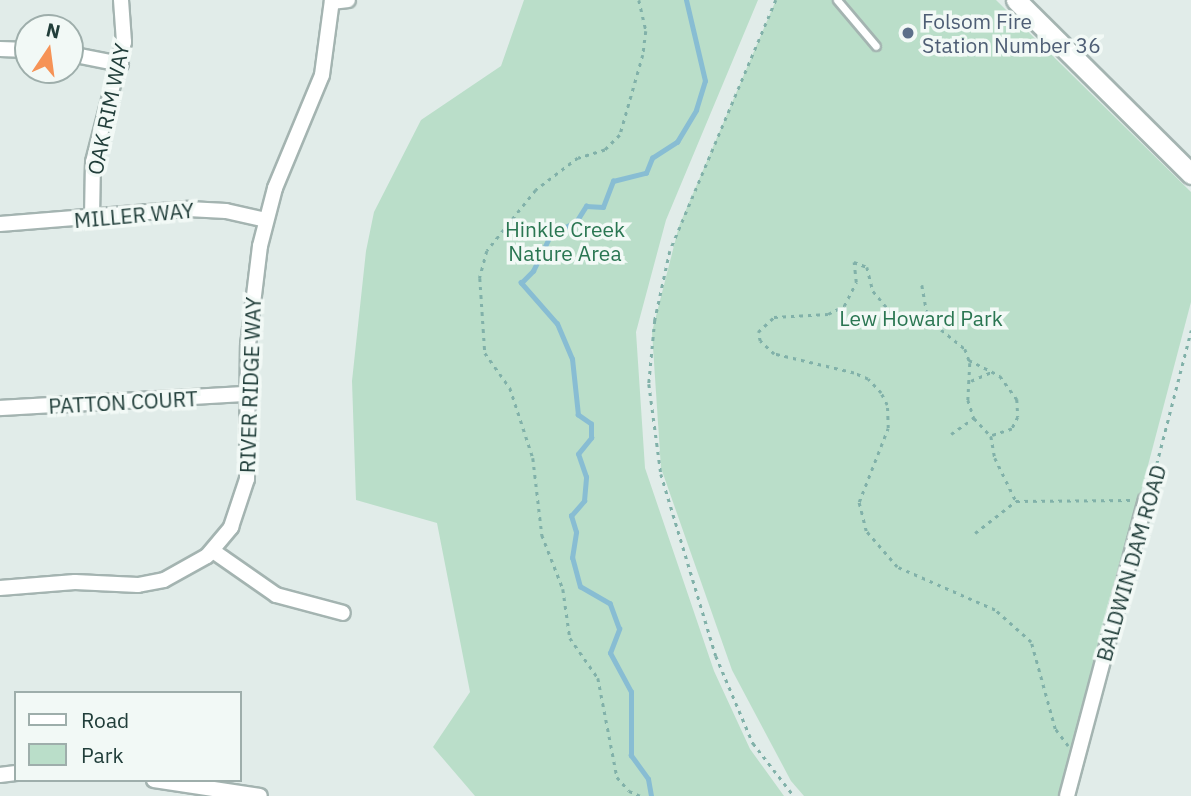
<!DOCTYPE html>
<style>
body{margin:0}
#map{position:relative;width:1191px;height:796px;overflow:hidden;background:#e1ece9;font-family:"IBM Plex Sans",sans-serif}
div>[style]{position:absolute}
[style*='--x']{left:calc(var(--x)*1px);top:calc(var(--y)*1px);width:calc(var(--w)*1px);rotate:calc(var(--a)*1deg)}
.green>*{inset:0;background:#badec9}
.stream>*{height:4.5px;margin:-2.25px;padding:0 2.25px;transform-origin:2.25px;border-radius:2.25px;background:#88bdd3}
.path>*{height:2.5px;margin-top:-1.25px;transform-origin:0;background:repeating-linear-gradient(90deg,#81b1a9 0 3.5px,transparent 0 8.5px)}
.roads{filter:drop-shadow(2px 0 #a4b4b1) drop-shadow(-2px 0 #a4b4b1) drop-shadow(0 2px #a4b4b1) drop-shadow(0 -2px #a4b4b1)}
.lane>*{height:7px;margin:-3.5px;padding:0 3.5px;transform-origin:3.5px;border-radius:3.5px;background:#fff}
.street>*{height:14px;margin:-7px;padding:0 7px;transform-origin:7px;border-radius:7px;background:#fff}
.secondary>*{height:19px;margin:-9.5px;padding:0 9.5px;transform-origin:9.5px;border-radius:9.5px;background:#fff}
.dots>*{width:19px;height:19px;translate:-50% -50%;box-sizing:border-box;border:4px solid #f2f9f6;border-radius:50%}
span{translate:-50% -50%;white-space:nowrap;text-align:center;line-height:1.15;-webkit-text-stroke:7px #f2f9f6;paint-order:stroke}
.service-label{font-size:21px;color:#4e5e75}
.left{translate:0 -50%;text-align:left}
.street-label{font-size:21px;color:#213e3a}
.park-label{font-size:21px;color:#2a7652}
.legend{position:absolute;left:14px;top:691px;width:228px;height:91px;box-sizing:border-box;background:#f2f9f6;border:2px solid #9eaeab;margin:0;padding:9px 12px;list-style:none;font-size:21px;color:#213e3a}
.legend li{display:flex;align-items:center;gap:14px;height:35px}
.legend b{width:35px;border:2px solid #9eaeab}
.north{position:absolute;left:14px;top:14px;width:70px;height:70px;box-sizing:border-box;background:#f2f9f6;border:2px solid #9eaeab;border-radius:50%;rotate:13deg;font-size:19px;font-weight:700;line-height:28px;text-align:center;color:#213e3a}
.north::after{content:'';display:block;margin:auto;width:24px;height:32px;background:#f69356;clip-path:polygon(50% 0,100% 100%,50% 72%,0 100%)}
</style>
<div id="map">
<div class="green">
<div style="clip-path:polygon(524px 0,758px 0,666px 220px,636px 332px,645px 468px,714px 671px,750px 749px,784px 796px,475px 796px,433px 747px,470px 692px,437px 523px,356px 500px,352px 381px,366px 251px,374px 212px,421px 120px,501px 66px)"></div>
<div style="clip-path:polygon(776px 0,996px 0,1191px 192px,1191px 302px,1061px 796px,804px 796px,791px 781px,732px 670px,661px 468px,652px 332px,679px 226px)"></div>
</div>
<div class="stream">
<div style="--x:651;--y:796;--w:17;--a:-100"></div>
<div style="--x:648;--y:779;--w:29;--a:-126"></div>
<div style="--x:631;--y:756;--w:64;--a:-90"></div>
<div style="--x:631;--y:692;--w:44;--a:-118.3"></div>
<div style="--x:610;--y:653;--w:26;--a:-69"></div>
<div style="--x:619;--y:629;--w:27;--a:-110"></div>
<div style="--x:610;--y:604;--w:34;--a:-150"></div>
<div style="--x:580;--y:587;--w:30;--a:-105"></div>
<div style="--x:572;--y:558;--w:26;--a:-81"></div>
<div style="--x:576;--y:532;--w:17;--a:-107"></div>
<div style="--x:571;--y:516;--w:20;--a:-49"></div>
<div style="--x:584;--y:501;--w:24;--a:-85"></div>
<div style="--x:586;--y:477;--w:24;--a:-109"></div>
<div style="--x:578;--y:454;--w:21;--a:-51"></div>
<div style="--x:591;--y:438;--w:14;--a:-90"></div>
<div style="--x:591;--y:424;--w:16;--a:-145"></div>
<div style="--x:578;--y:415;--w:56;--a:-96.1"></div>
<div style="--x:572;--y:359;--w:38;--a:-113"></div>
<div style="--x:557;--y:324;--w:55;--a:-131.3"></div>
<div style="--x:521;--y:283;--w:17;--a:-45"></div>
<div style="--x:533;--y:271;--w:41;--a:-64.1"></div>
<div style="--x:551;--y:234;--w:28;--a:-26"></div>
<div style="--x:576;--y:222;--w:19;--a:-58"></div>
<div style="--x:586;--y:206;--w:17;--a:3"></div>
<div style="--x:603;--y:207;--w:28;--a:-69"></div>
<div style="--x:613;--y:181;--w:34;--a:-14"></div>
<div style="--x:646;--y:173;--w:16;--a:-68"></div>
<div style="--x:652;--y:158;--w:30;--a:-33"></div>
<div style="--x:677;--y:142;--w:37;--a:-59"></div>
<div style="--x:696;--y:110;--w:30;--a:-73"></div>
<div style="--x:705;--y:81;--w:83;--a:-103.2"></div>
</div>
<div class="path">
<div style="--x:639;--y:0;--w:32;--a:77"></div>
<div style="--x:646;--y:31;--w:24;--a:97"></div>
<div style="--x:643;--y:55;--w:83;--a:106"></div>
<div style="--x:620;--y:135;--w:21;--a:135"></div>
<div style="--x:605;--y:150;--w:28;--a:163"></div>
<div style="--x:578;--y:158;--w:53;--a:142.7"></div>
<div style="--x:536;--y:190;--w:78;--a:128.8"></div>
<div style="--x:487;--y:251;--w:28;--a:105"></div>
<div style="--x:480;--y:278;--w:75;--a:86.2"></div>
<div style="--x:485;--y:353;--w:43;--a:54.5"></div>
<div style="--x:510;--y:388;--w:74;--a:71.8"></div>
<div style="--x:533;--y:458;--w:78;--a:83.3"></div>
<div style="--x:542;--y:535;--w:58;--a:68.7"></div>
<div style="--x:563;--y:589;--w:49;--a:81.9"></div>
<div style="--x:570;--y:638;--w:49;--a:55"></div>
<div style="--x:598;--y:678;--w:101;--a:79.1"></div>
<div style="--x:617;--y:777;--w:18;--a:49"></div>
<div style="--x:629;--y:791;--w:13;--a:23"></div>
<div style="--x:776;--y:0;--w:272;--a:112.9"></div>
<div style="--x:670;--y:251;--w:71;--a:102.3"></div>
<div style="--x:655;--y:320;--w:64;--a:95.4"></div>
<div style="--x:649;--y:384;--w:91;--a:82.4"></div>
<div style="--x:661;--y:474;--w:190;--a:73.2"></div>
<div style="--x:716;--y:656;--w:95;--a:67"></div>
<div style="--x:753;--y:743;--w:67;--a:52.3"></div>
<div style="--x:922;--y:285;--w:35;--a:80"></div>
<div style="--x:969;--y:360;--w:35;--a:27"></div>
<div style="--x:1000;--y:376;--w:29;--a:54"></div>
<div style="--x:1017;--y:399;--w:18;--a:87"></div>
<div style="--x:1018;--y:417;--w:13;--a:117"></div>
<div style="--x:1012;--y:429;--w:22;--a:162"></div>
<div style="--x:971;--y:381;--w:22;--a:-24"></div>
<div style="--x:951;--y:434;--w:28;--a:-35"></div>
<div style="--x:1150;--y:489;--w:164;--a:-75.5"></div>
<div style="--x:975;--y:533;--w:52;--a:-38"></div>
<div style="--x:1068;--y:746;--w:21;--a:-127"></div>
<div style="--x:1055;--y:729;--w:90;--a:-105.4"></div>
<div style="--x:1031;--y:642;--w:48;--a:-138.4"></div>
<div style="--x:995;--y:610;--w:107;--a:-156.3"></div>
<div style="--x:897;--y:567;--w:48;--a:-130.7"></div>
<div style="--x:866;--y:531;--w:30;--a:-104"></div>
<div style="--x:859;--y:502;--w:79;--a:-68.6"></div>
<div style="--x:888;--y:428;--w:23;--a:-92"></div>
<div style="--x:887;--y:405;--w:13;--a:-117"></div>
<div style="--x:881;--y:393;--w:19;--a:-133"></div>
<div style="--x:868;--y:379;--w:15;--a:-157"></div>
<div style="--x:854;--y:373;--w:82;--a:-166.6"></div>
<div style="--x:774;--y:354;--w:19;--a:-137"></div>
<div style="--x:760;--y:341;--w:9;--a:-103"></div>
<div style="--x:758;--y:332;--w:22;--a:-43"></div>
<div style="--x:774;--y:317;--w:54;--a:-3.2"></div>
<div style="--x:828;--y:314;--w:18;--a:-27"></div>
<div style="--x:844;--y:306;--w:27;--a:-63"></div>
<div style="--x:856;--y:282;--w:20;--a:-96"></div>
<div style="--x:854;--y:262;--w:14;--a:21"></div>
<div style="--x:867;--y:267;--w:25;--a:76"></div>
<div style="--x:873;--y:291;--w:31;--a:50"></div>
<div style="--x:893;--y:315;--w:35;--a:7"></div>
<div style="--x:928;--y:319;--w:48;--a:39"></div>
<div style="--x:965;--y:349;--w:15;--a:70"></div>
<div style="--x:970;--y:363;--w:37;--a:93"></div>
<div style="--x:968;--y:400;--w:19;--a:72"></div>
<div style="--x:974;--y:418;--w:25;--a:47"></div>
<div style="--x:991;--y:436;--w:22;--a:80"></div>
<div style="--x:995;--y:458;--w:48;--a:64"></div>
<div style="--x:1016;--y:501;--w:117;--a:-0.5"></div>
</div>
<div class="roads">
<div class="lane">
<div style="--x:837;--y:0;--w:60;--a:49.7"></div>
</div>
<div class="street">
<div style="--x:332;--y:2;--w:16;--a:-7"></div>
<div style="--x:0;--y:49;--w:28;--a:2"></div>
<div style="--x:70;--y:54;--w:52;--a:11.1"></div>
<div style="--x:92;--y:218;--w:56;--a:-89"></div>
<div style="--x:93;--y:162;--w:124;--a:-75.5"></div>
<div style="--x:124;--y:42;--w:42;--a:-94.1"></div>
<div style="--x:0;--y:224;--w:189;--a:-4.6"></div>
<div style="--x:188;--y:209;--w:38;--a:3"></div>
<div style="--x:226;--y:211;--w:41;--a:12.7"></div>
<div style="--x:0;--y:408;--w:246;--a:-3.3"></div>
<div style="--x:213;--y:551;--w:77;--a:34.9"></div>
<div style="--x:276;--y:595;--w:69;--a:15"></div>
<div style="--x:0;--y:588;--w:75;--a:-4.6"></div>
<div style="--x:75;--y:582;--w:63;--a:2.7"></div>
<div style="--x:138;--y:585;--w:26;--a:-11"></div>
<div style="--x:164;--y:580;--w:49;--a:-29.2"></div>
<div style="--x:207;--y:556;--w:38;--a:-50"></div>
<div style="--x:231;--y:527;--w:51;--a:-71.6"></div>
<div style="--x:247;--y:479;--w:134;--a:-89.6"></div>
<div style="--x:248;--y:345;--w:100;--a:-83.1"></div>
<div style="--x:260;--y:246;--w:60;--a:-75.5"></div>
<div style="--x:275;--y:188;--w:122;--a:-67.4"></div>
<div style="--x:322;--y:75;--w:76;--a:-82.4"></div>
<div style="--x:0;--y:775;--w:16;--a:-7"></div>
<div style="--x:154;--y:780;--w:107;--a:8.6"></div>
<div style="--x:1067;--y:796;--w:306;--a:-75.1"></div>
</div>
<div class="secondary">
<div style="--x:1016;--y:0;--w:247;--a:44.8"></div>
</div>
</div>
<div class="dots">
<div style="left:908px;top:33px;background:#5c6f8a"></div>
</div>
<div class="service-label">
<span class="left" style="left:922px;top:33px">Folsom Fire<br>Station Number 36</span>
</div>
<div class="street-label">
<span style="left:108px;top:109px;rotate:-78deg">OAK RIM WAY</span>
<span style="left:134px;top:215px;rotate:-5deg">MILLER WAY</span>
<span style="left:250px;top:385px;rotate:-88deg">RIVER RIDGE WAY</span>
<span style="left:123px;top:402px;rotate:-3deg">PATTON COURT</span>
<span style="left:1131px;top:563px;rotate:-74deg">BALDWIN DAM ROAD</span>
</div>
<div class="park-label">
<span style="left:565px;top:241px">Hinkle Creek<br>Nature Area</span>
<span style="left:921px;top:318px">Lew Howard Park</span>
</div>
<ul class="legend">
<li><b style="height:9px;background:#fff"></b>Road</li>
<li><b style="height:19px;background:#badec9"></b>Park</li>
</ul>
<div class="north">N</div>
</div>
